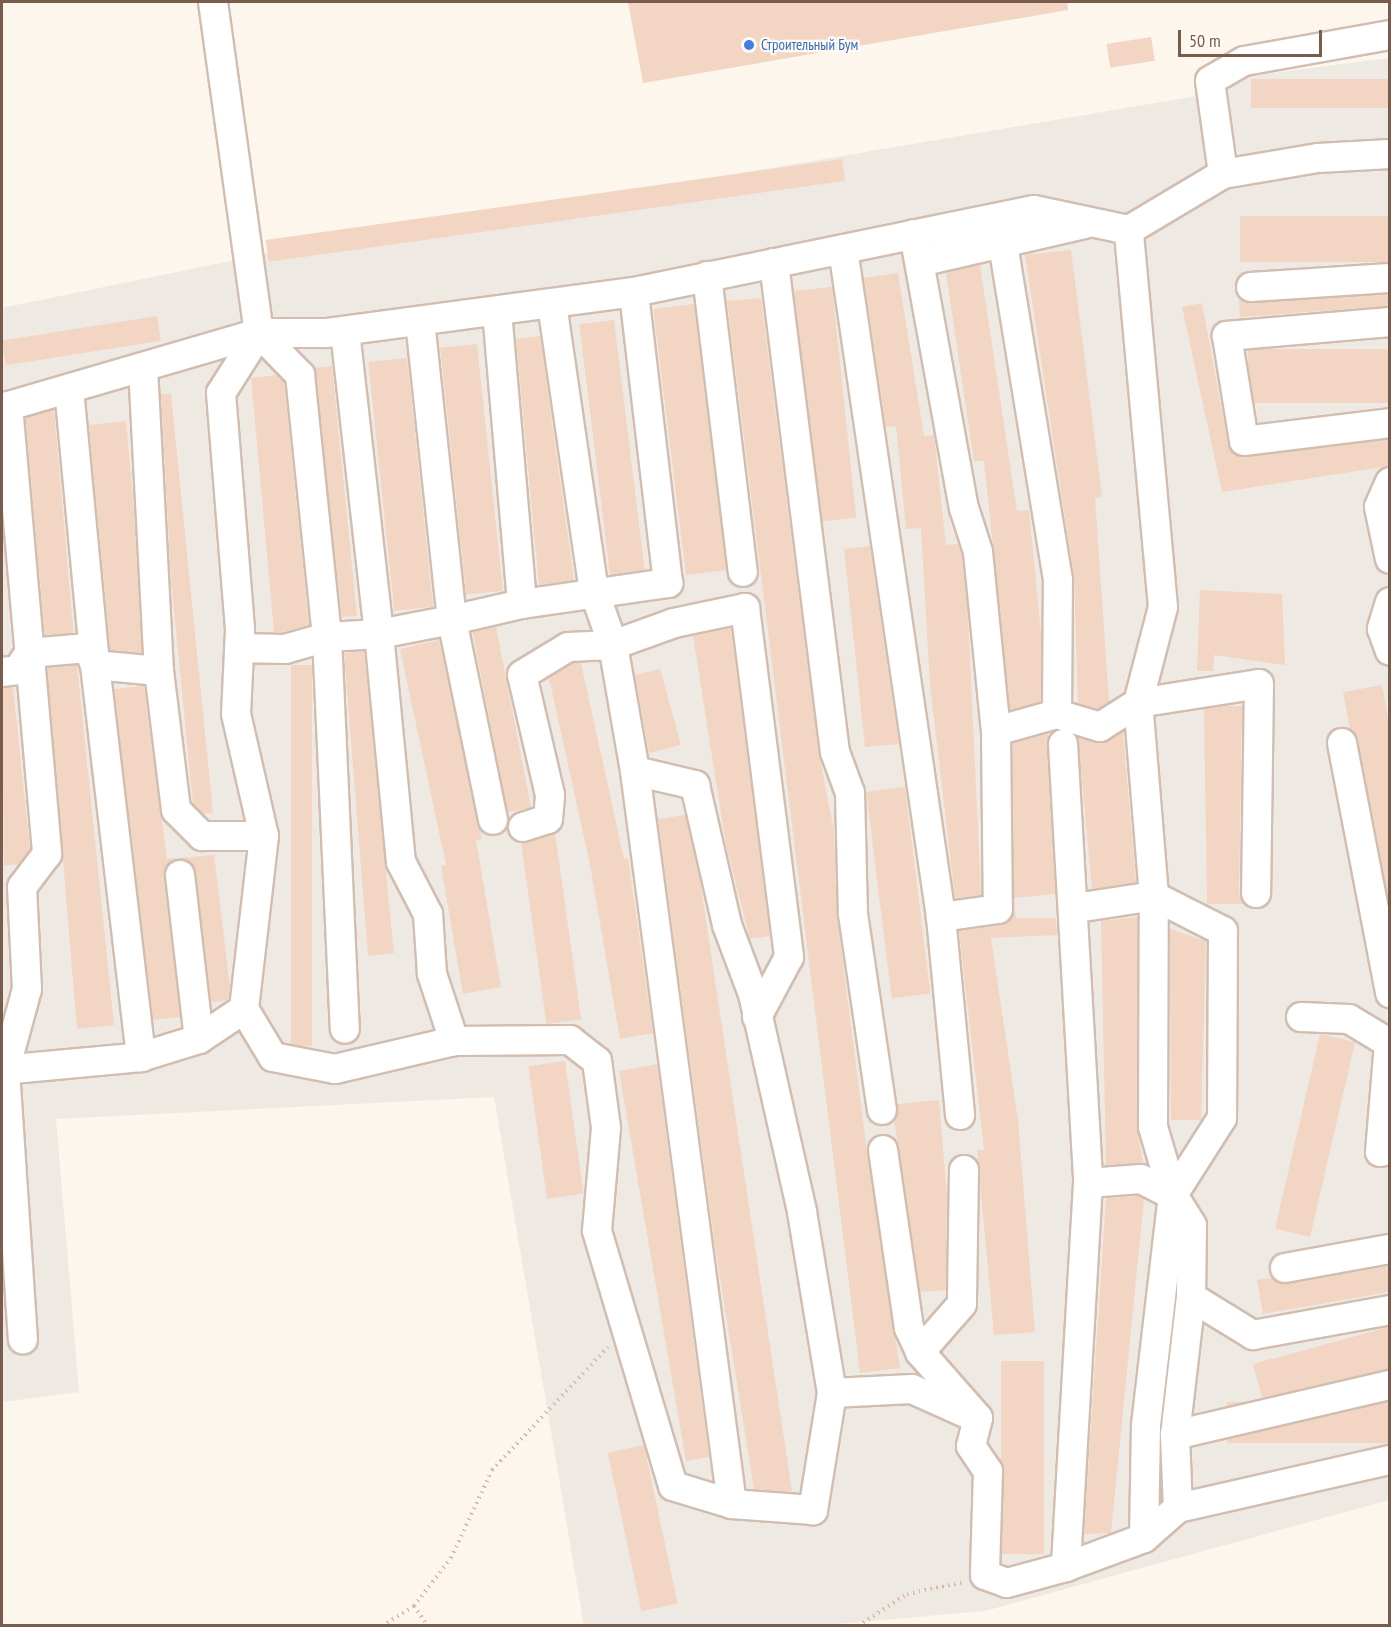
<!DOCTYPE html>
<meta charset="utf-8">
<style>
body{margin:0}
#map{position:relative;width:1391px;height:1627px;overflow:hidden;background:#fdf6ec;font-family:"PT Sans Narrow",sans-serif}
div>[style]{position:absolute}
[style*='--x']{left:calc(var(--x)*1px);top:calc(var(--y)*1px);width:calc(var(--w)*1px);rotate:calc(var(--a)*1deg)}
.industrial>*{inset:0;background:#efe9e4}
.building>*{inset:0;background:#f3d5c3;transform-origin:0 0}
.path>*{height:4px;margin-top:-2px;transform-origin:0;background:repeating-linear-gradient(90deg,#d9b8a5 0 1.5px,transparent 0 6px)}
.roads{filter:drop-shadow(2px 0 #d1beb0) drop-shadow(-2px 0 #d1beb0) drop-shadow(0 2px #d1beb0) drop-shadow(0 -2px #d1beb0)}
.minor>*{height:28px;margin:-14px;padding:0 14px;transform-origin:14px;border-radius:14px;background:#fff}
.dots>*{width:16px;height:16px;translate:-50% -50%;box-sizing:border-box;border:3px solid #fffaf3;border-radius:50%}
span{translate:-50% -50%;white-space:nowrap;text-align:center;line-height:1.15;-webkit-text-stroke:4.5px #fffaf3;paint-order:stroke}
.shop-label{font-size:15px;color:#366cbe}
.left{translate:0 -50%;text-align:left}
.frame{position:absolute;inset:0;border:3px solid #7a5c4d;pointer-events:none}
.scale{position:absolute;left:1178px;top:30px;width:144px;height:27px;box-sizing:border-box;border:3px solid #7a5c4d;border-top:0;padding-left:8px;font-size:18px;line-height:21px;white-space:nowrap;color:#7a5c4d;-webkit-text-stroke:4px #fffaf3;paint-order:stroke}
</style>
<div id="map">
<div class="industrial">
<div style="clip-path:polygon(1389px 58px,1389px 1500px,985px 1611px,814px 1626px,584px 1625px,494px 1097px,56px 1119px,79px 1392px,2px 1402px,2px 308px,279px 251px,1203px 95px,1210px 81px)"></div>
</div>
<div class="building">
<div style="clip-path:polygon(628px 2px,1067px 2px,1068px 10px,643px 83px)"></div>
<div style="left:1151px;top:37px;width:24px;height:45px;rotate:81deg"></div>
<div style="left:1389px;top:79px;width:29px;height:138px;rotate:90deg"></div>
<div style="left:842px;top:159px;width:22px;height:582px;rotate:82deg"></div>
<div style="left:1389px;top:216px;width:46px;height:149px;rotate:90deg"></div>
<div style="clip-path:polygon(1071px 250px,1102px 497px,1095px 498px,1109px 702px,1098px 709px,1078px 703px,1074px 577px,1025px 255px)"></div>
<div style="clip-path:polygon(980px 265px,1017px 511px,1029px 510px,1041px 633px,1041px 701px,1010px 710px,984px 461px,974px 461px,946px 273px)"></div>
<div style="clip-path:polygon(898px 273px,924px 436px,934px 435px,946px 545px,958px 544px,962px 555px,968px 615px,981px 895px,955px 898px,930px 685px,921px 528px,906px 529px,896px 426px,886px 427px,864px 278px)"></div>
<div style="left:832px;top:287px;width:232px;height:38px;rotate:84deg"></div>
<div style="clip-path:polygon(1389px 295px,1389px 306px,1240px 317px,1239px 300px)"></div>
<div style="clip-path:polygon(761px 298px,819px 754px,834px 831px,837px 916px,867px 1152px,900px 1368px,860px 1373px,727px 301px)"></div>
<div style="clip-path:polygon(1202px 303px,1228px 444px,1235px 455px,1389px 440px,1389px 466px,1222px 492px,1182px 307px)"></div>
<div style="left:694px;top:304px;width:268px;height:41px;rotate:83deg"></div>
<div style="left:157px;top:316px;width:25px;height:157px;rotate:81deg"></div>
<div style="left:614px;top:320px;width:252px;height:35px;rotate:83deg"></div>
<div style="clip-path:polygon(540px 336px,574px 580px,539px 585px,516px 339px)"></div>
<div style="left:477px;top:344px;width:248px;height:37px;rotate:84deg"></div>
<div style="left:1389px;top:349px;width:54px;height:141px;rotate:90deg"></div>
<div style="left:407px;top:358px;width:250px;height:39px;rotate:84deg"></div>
<div style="clip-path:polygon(332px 366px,357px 616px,342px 617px,314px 368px)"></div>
<div style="clip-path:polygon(277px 375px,284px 382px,309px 625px,283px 632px,274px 632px,251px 378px)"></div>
<div style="clip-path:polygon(161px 394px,171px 394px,213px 813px,203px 814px,193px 804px,171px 580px)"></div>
<div style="left:54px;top:410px;width:224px;height:29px;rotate:85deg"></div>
<div style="clip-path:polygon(126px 421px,133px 497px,142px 653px,110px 650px,89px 425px)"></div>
<div style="clip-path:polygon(870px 546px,899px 744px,865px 747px,844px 549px)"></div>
<div style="clip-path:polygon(1200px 590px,1282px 594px,1285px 665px,1214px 655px,1213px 671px,1197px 671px)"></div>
<div style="left:496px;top:627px;width:184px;height:24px;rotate:79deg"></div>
<div style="clip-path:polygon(731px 628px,770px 936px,750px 939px,726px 845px,693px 636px)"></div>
<div style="clip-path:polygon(439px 640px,482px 839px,476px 840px,501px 987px,463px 994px,441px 866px,446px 865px,400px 649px)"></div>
<div style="clip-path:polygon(364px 651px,394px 953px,368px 956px,344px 653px)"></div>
<div style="clip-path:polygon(573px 663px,581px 663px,624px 859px,628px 858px,653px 1033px,620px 1039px,590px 865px,549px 678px)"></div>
<div style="clip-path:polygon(77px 665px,114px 1025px,77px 1029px,47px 668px)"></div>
<div style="left:291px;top:665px;width:21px;height:381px"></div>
<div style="clip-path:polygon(660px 669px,681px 745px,649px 753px,635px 675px)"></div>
<div style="clip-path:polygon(1382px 685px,1389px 724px,1389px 900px,1358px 740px,1350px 729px,1343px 692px)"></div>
<div style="clip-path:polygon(144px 686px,167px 859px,214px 855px,230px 987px,228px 1000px,211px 1002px,196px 873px,186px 860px,171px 861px,164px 877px,180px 1017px,153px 1020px,114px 689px)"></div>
<div style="clip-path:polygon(13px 687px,30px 849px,19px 864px,4px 866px,2px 688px)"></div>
<div style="clip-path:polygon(1226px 706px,1242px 706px,1239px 893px,1244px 904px,1207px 904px,1204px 709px)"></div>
<div style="clip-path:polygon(1123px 732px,1136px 882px,1092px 889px,1078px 738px,1102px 743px)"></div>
<div style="clip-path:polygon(1048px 734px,1055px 894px,1014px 898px,1016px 918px,1056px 918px,1057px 935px,991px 938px,1018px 1120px,1035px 1332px,994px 1335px,977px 1150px,984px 1150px,959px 931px,1001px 925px,1013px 916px,1013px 743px)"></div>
<div style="left:905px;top:787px;width:208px;height:39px;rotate:83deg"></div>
<div style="clip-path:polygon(685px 815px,700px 880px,792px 1492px,754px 1489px,715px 1247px,658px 819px)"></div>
<div style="left:555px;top:833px;width:188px;height:35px;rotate:82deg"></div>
<div style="clip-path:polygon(1137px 917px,1137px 1127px,1143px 1163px,1106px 1165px,1101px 921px)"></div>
<div style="clip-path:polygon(1170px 929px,1206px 941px,1201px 1120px,1171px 1120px)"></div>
<div style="left:1320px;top:1034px;width:36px;height:200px;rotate:13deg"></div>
<div style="left:565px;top:1061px;width:134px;height:37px;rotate:82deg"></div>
<div style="clip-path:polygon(657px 1064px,709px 1457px,686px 1461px,619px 1071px)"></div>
<div style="clip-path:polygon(939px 1100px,947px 1197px,946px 1290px,920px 1292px,894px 1120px,898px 1104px)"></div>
<div style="clip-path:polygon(1138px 1196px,1144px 1199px,1111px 1533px,1084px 1534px,1106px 1198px)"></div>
<div style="clip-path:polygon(1389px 1266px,1389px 1292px,1263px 1314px,1257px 1280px,1272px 1278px,1288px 1284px)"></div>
<div style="clip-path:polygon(1389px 1327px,1389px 1369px,1262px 1398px,1253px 1364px)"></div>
<div style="left:1001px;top:1361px;width:43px;height:193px"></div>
<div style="left:1389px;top:1402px;width:41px;height:162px;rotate:90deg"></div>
<div style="left:644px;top:1445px;width:162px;height:37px;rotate:78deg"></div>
</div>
<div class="path">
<div style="--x:414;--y:1606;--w:24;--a:55"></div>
<div style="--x:382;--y:1626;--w:38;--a:-32"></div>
<div style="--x:414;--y:1606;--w:61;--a:-52.4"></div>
<div style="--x:451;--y:1558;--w:97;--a:-65"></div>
<div style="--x:492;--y:1470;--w:169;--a:-46.7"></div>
<div style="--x:858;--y:1626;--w:59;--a:-33.1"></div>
<div style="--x:907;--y:1594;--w:58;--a:-11.9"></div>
</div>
<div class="roads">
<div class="minor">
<div style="--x:213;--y:2;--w:334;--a:82.1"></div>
<div style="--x:259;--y:333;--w:59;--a:45.7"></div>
<div style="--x:300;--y:375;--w:263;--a:84.1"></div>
<div style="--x:327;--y:637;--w:392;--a:87.4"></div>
<div style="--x:1390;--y:35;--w:148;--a:169.9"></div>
<div style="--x:1244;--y:61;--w:39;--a:150"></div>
<div style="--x:1210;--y:81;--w:94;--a:82"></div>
<div style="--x:1223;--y:174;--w:96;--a:-9.6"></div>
<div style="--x:1318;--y:158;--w:72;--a:-3.2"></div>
<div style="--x:914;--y:234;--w:279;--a:79.7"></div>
<div style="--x:964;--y:508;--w:46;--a:72.3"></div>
<div style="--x:978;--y:552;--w:180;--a:84.3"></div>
<div style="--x:996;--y:731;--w:178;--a:89.4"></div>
<div style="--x:998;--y:909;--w:58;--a:172"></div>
<div style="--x:941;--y:917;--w:199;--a:84.5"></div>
<div style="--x:843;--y:249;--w:675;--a:81.65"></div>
<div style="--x:920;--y:262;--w:169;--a:-13"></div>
<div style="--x:774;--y:263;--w:493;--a:82.9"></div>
<div style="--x:835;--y:752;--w:44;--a:69.9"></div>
<div style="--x:850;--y:793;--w:121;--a:88.6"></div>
<div style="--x:853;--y:914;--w:198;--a:81.6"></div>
<div style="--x:707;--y:276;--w:298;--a:83.1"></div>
<div style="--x:1251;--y:287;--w:139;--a:-3.7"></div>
<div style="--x:634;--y:292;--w:311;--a:172.4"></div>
<div style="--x:326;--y:333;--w:67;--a:180"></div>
<div style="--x:259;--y:333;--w:71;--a:122.3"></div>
<div style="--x:221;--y:393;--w:238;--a:85.4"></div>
<div style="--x:240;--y:630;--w:84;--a:92.7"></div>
<div style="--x:236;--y:714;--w:125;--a:77.1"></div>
<div style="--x:264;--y:836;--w:174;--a:96.6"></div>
<div style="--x:244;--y:1009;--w:56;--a:58.9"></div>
<div style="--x:273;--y:1057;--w:63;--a:11"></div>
<div style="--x:335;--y:1069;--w:122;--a:-13.2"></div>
<div style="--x:454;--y:1041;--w:116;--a:-0.5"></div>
<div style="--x:570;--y:1040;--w:34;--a:38"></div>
<div style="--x:597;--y:1061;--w:68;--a:82.3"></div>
<div style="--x:606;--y:1128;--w:103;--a:95"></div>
<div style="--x:597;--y:1231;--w:266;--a:73.4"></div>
<div style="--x:673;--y:1486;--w:62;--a:17"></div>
<div style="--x:732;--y:1504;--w:739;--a:-97.54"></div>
<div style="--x:552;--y:304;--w:290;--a:81.7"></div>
<div style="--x:594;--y:591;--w:57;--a:70.6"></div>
<div style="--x:613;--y:645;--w:128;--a:80.1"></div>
<div style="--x:635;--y:771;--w:62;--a:13.1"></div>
<div style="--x:695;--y:785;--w:144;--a:77.1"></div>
<div style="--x:727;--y:925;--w:74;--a:69.4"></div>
<div style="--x:753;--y:994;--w:223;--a:77.3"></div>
<div style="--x:802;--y:1212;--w:183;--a:80.6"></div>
<div style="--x:832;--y:1393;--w:119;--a:99.2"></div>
<div style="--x:813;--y:1510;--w:81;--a:-175.8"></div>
<div style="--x:497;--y:311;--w:294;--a:85.1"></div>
<div style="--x:522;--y:604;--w:148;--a:-8.2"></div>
<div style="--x:668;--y:583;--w:293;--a:-96.7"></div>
<div style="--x:634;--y:292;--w:408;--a:-11.6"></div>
<div style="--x:1034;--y:210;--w:97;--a:11.9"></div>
<div style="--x:420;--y:321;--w:301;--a:83.9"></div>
<div style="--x:452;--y:620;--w:72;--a:-12.9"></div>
<div style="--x:1390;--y:322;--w:164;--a:175.1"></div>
<div style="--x:1227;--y:336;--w:106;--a:80.8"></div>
<div style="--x:1244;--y:441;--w:147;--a:-7"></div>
<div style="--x:345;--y:331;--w:305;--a:83.6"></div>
<div style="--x:379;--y:634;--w:74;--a:-10.9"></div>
<div style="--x:452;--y:620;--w:204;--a:78.4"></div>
<div style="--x:143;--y:367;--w:304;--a:87"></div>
<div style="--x:159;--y:671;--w:140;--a:83"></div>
<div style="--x:176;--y:810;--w:37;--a:45"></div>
<div style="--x:202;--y:836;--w:62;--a:0"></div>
<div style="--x:69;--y:389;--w:277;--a:84.6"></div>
<div style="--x:95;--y:665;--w:395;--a:83.3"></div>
<div style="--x:8;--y:406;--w:450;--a:85"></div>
<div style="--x:47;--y:854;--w:41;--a:127.1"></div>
<div style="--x:22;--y:887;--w:102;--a:87.2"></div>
<div style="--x:27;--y:989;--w:84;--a:105.2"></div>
<div style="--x:5;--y:1070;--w:270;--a:86.2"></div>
<div style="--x:2;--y:408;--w:268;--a:-16.3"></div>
<div style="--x:1390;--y:482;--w:27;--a:114"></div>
<div style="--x:1379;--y:507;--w:53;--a:78.1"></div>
<div style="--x:1390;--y:602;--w:28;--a:107"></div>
<div style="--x:1382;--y:629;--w:23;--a:70"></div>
<div style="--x:239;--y:648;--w:46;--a:1.2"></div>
<div style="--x:285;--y:649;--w:44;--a:-15.9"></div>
<div style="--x:327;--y:637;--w:52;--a:-3.3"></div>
<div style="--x:379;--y:634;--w:229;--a:84.5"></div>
<div style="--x:401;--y:862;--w:59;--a:62.6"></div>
<div style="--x:428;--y:914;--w:60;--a:86.2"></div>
<div style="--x:432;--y:974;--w:71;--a:71.8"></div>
<div style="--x:2;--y:672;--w:16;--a:-7"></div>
<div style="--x:18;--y:670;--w:20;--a:-57"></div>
<div style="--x:29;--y:653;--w:59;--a:-4.8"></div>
<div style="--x:88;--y:648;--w:18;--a:68"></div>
<div style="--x:95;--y:665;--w:64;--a:5.4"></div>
<div style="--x:1057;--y:714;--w:45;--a:16.8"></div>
<div style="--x:1100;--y:727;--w:45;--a:-32.3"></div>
<div style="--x:1138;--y:703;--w:122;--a:-8.9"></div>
<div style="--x:1259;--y:684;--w:209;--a:90.8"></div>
<div style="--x:996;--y:731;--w:63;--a:-15.6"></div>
<div style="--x:1057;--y:714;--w:134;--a:-89.6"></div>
<div style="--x:1058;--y:580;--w:341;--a:-99.3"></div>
<div style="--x:1342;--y:743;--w:255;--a:79.1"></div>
<div style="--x:1063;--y:744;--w:440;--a:86.7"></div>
<div style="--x:1088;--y:1183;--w:385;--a:93.3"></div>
<div style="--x:523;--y:827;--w:26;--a:-18"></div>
<div style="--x:548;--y:819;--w:24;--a:-85"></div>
<div style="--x:550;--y:795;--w:123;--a:-103.1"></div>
<div style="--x:522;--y:675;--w:54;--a:-31.3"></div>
<div style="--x:568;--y:647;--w:45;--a:-2.5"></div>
<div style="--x:613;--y:645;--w:65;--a:-19.8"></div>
<div style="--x:674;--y:623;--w:73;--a:-11.9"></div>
<div style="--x:745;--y:608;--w:352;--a:82.8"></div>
<div style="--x:789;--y:957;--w:68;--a:118.1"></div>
<div style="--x:180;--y:875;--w:165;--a:83.4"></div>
<div style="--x:1076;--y:908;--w:79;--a:-8.7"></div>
<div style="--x:1154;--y:896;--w:194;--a:-94.7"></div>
<div style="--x:1138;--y:703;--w:99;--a:-75.4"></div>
<div style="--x:1163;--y:607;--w:379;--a:-95.2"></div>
<div style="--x:1129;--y:230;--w:109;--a:-30.8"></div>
<div style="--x:1301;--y:1017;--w:48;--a:2.4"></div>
<div style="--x:1349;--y:1019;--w:47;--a:31"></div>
<div style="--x:1389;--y:1043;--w:109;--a:94.7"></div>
<div style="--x:1380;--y:1152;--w:10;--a:-11"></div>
<div style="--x:2;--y:1070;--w:140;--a:-5.3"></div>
<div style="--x:141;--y:1057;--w:61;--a:-17.2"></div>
<div style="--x:199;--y:1039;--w:54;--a:-33.7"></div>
<div style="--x:883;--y:1150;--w:180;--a:81.7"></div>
<div style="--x:909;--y:1328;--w:26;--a:65"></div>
<div style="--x:964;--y:1170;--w:134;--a:90.9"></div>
<div style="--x:962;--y:1304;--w:64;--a:131.2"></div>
<div style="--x:920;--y:1352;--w:88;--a:48.7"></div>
<div style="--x:978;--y:1418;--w:29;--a:104"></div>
<div style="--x:971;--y:1446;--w:30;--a:56"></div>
<div style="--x:988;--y:1471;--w:104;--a:91.7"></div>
<div style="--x:985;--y:1575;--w:23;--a:20"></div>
<div style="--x:1007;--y:1583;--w:61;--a:-15.2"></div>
<div style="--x:1066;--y:1567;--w:83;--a:-20.4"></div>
<div style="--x:1144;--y:1538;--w:45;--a:-41.4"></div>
<div style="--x:1178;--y:1508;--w:217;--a:-12.8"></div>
<div style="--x:1088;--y:1183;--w:53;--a:-4.3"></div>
<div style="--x:1141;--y:1179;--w:36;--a:27"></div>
<div style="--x:1173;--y:1195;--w:232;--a:96.7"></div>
<div style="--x:1146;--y:1425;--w:113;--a:91"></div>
<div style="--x:1173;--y:1195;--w:71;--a:-106.4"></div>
<div style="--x:1153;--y:1127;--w:231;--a:-89.8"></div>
<div style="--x:1154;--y:896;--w:77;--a:26.9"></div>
<div style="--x:1223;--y:931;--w:187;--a:90.3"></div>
<div style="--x:1222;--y:1118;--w:91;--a:122.5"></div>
<div style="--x:1173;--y:1195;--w:36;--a:58"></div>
<div style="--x:1192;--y:1226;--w:71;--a:90.8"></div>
<div style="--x:1285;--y:1268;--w:107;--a:-10.3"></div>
<div style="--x:832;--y:1393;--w:80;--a:-2.9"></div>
<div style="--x:912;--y:1389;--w:64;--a:24.1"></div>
<div style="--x:1175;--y:1435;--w:221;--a:-13.1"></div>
<div style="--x:1178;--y:1508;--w:73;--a:-92.4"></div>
<div style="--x:1175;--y:1435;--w:139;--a:-83.4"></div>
<div style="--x:1191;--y:1297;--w:73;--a:31.5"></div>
<div style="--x:1253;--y:1335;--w:139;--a:-10.3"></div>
</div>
</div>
<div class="dots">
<div style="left:749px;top:45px;background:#3f7fe0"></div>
</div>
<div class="shop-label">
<span class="left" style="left:761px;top:45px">Строительный Бум</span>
</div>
<div class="frame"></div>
<div class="scale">50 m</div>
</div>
